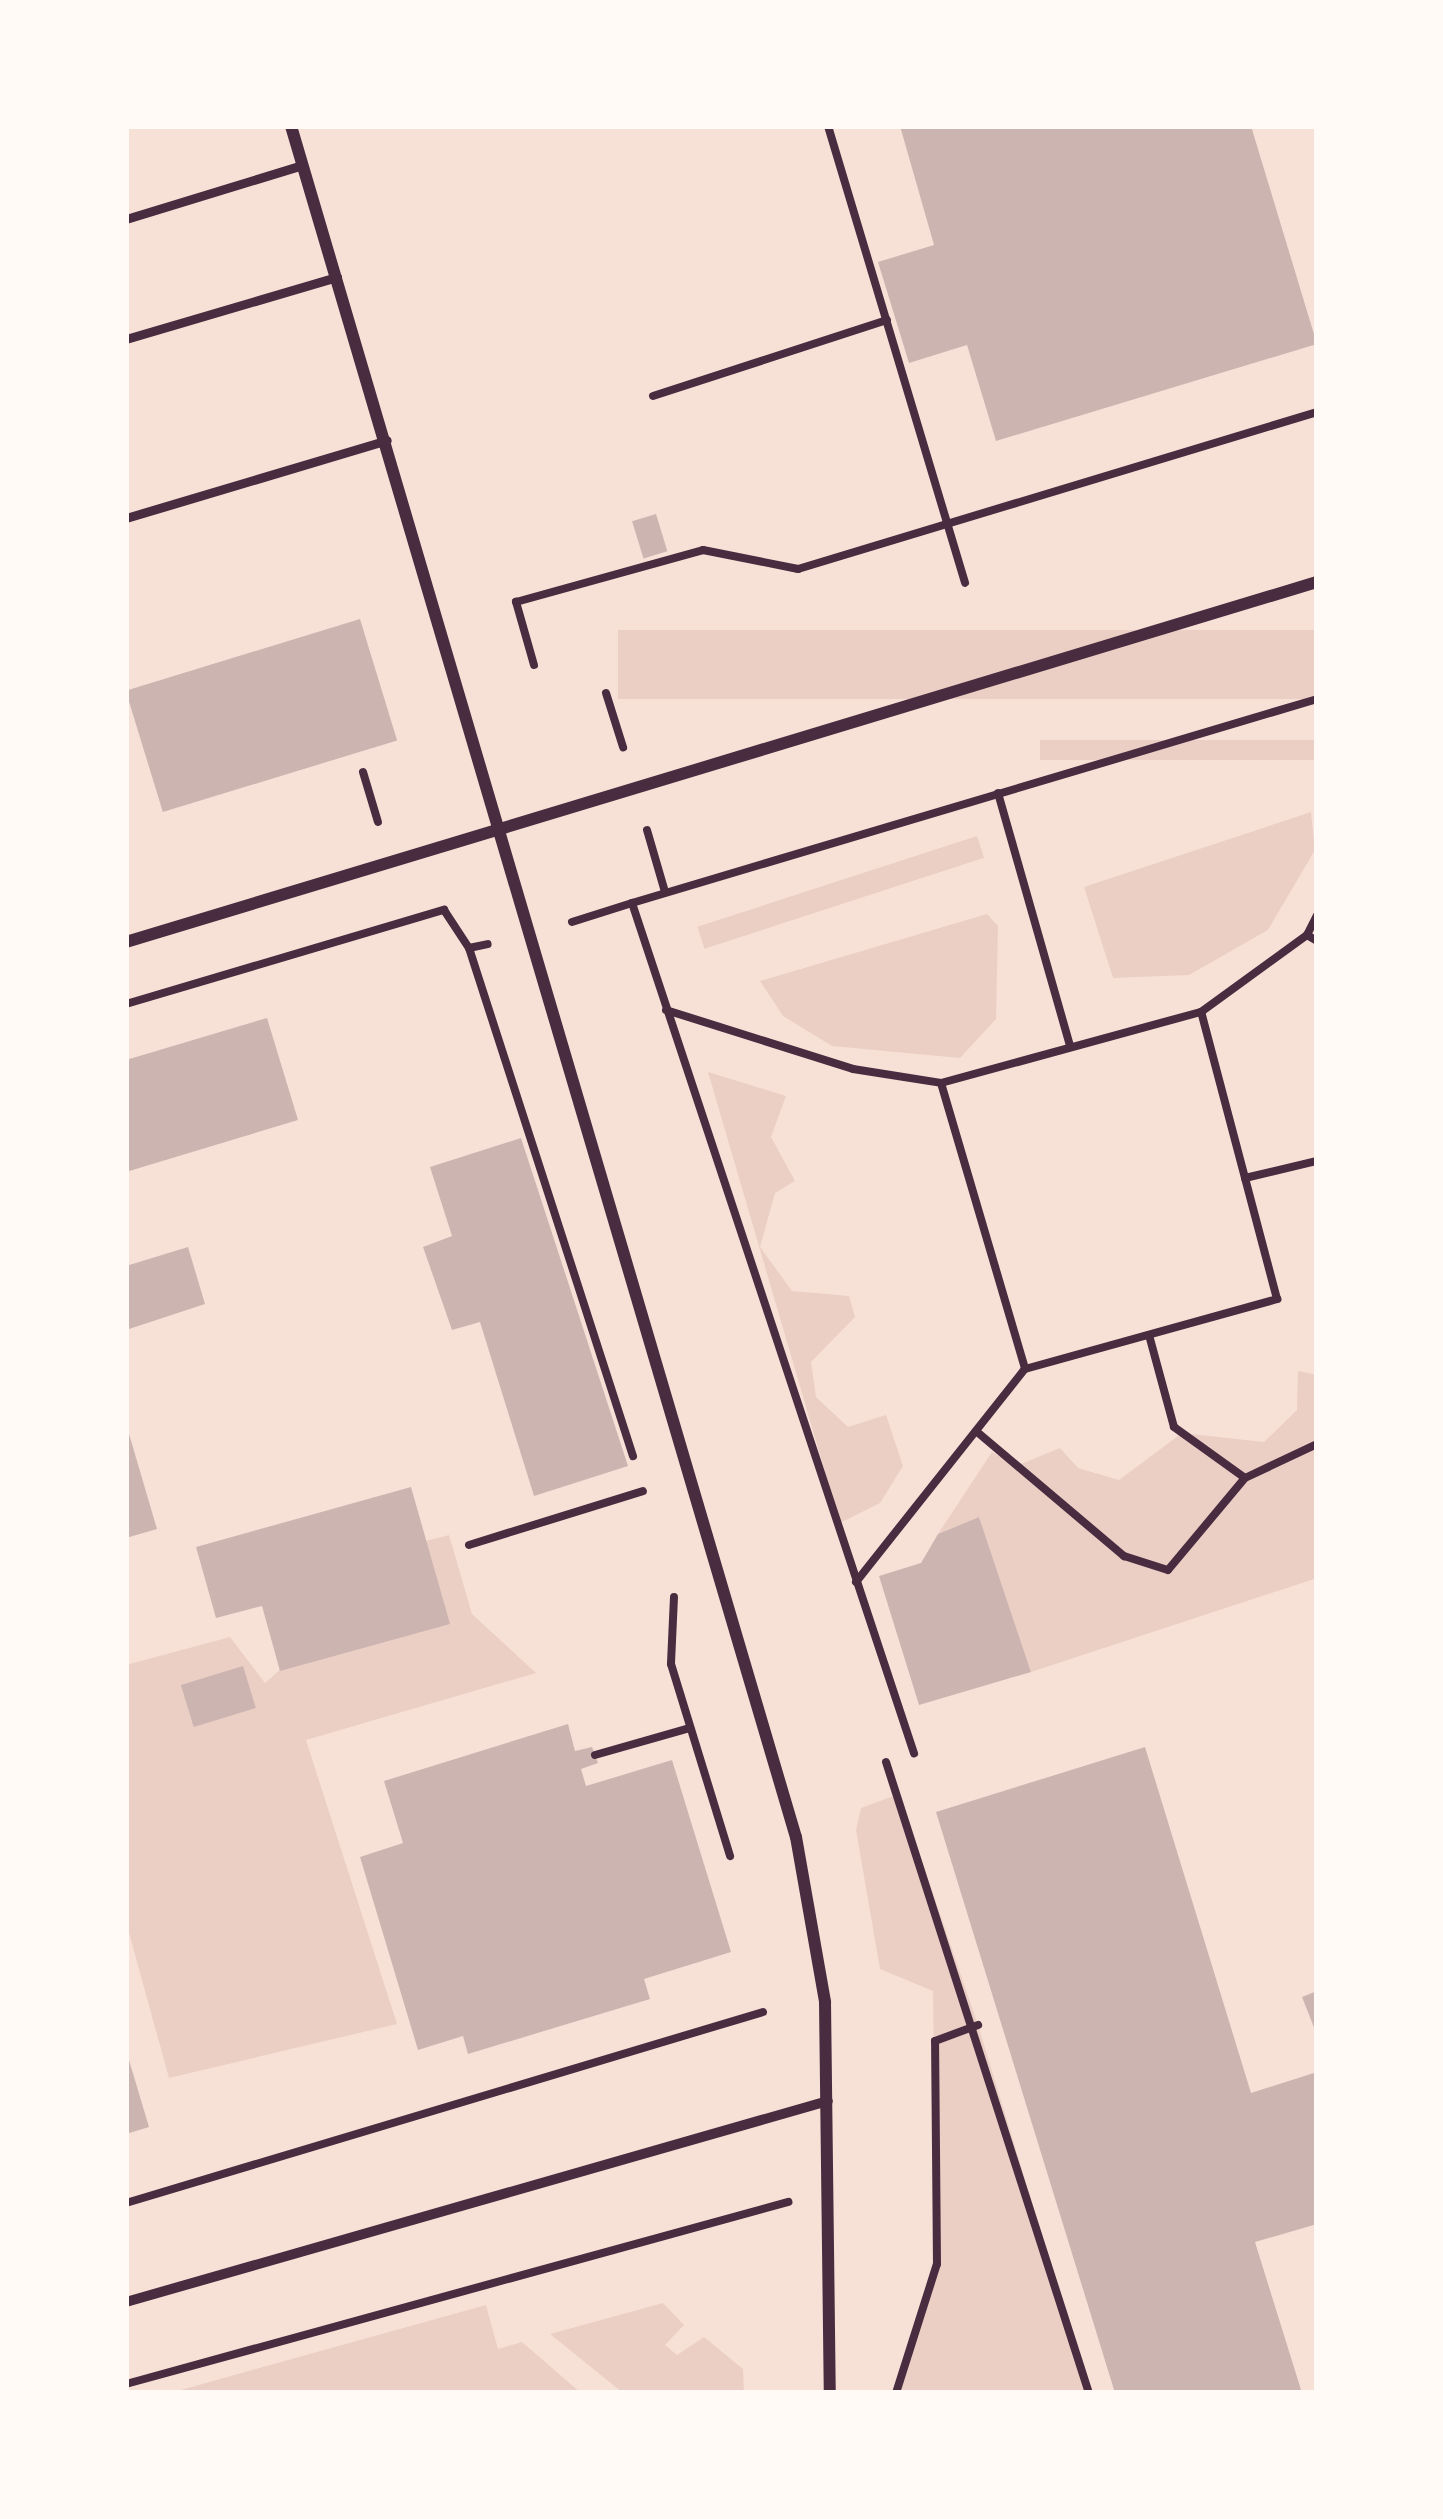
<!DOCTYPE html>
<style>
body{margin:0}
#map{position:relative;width:1443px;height:2519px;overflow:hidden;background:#f7e1d7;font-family:"Noto Sans",sans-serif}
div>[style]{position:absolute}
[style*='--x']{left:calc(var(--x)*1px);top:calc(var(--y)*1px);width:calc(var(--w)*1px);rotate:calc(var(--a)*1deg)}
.green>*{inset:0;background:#ebcfc5;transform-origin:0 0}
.building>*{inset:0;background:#ccb4b1;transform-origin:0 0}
.path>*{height:8px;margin:-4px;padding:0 4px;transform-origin:4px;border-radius:4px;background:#4a2c40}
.service>*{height:9px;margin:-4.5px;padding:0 4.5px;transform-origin:4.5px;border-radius:4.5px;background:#4a2c40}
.pedestrian>*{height:10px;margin:-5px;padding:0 5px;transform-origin:5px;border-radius:5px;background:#4a2c40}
.minor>*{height:12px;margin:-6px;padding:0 6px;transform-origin:6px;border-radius:6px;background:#4a2c40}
span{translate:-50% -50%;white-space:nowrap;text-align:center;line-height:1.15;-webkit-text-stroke:9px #fffaf5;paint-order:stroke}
.frame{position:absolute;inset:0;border:129px solid #fffaf5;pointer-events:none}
</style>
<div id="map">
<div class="green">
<div style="left:1317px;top:630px;width:69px;height:699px;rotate:90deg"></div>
<div style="left:1317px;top:740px;width:20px;height:277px;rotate:90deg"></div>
<div style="clip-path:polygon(1311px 812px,1315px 850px,1268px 930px,1189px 975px,1113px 978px,1084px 887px)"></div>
<div style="left:977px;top:836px;width:23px;height:294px;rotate:72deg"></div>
<div style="clip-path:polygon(987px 914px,998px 926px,996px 1019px,960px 1058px,832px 1046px,783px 1016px,760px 981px)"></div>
<div style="clip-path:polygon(708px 1072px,786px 1096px,771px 1137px,795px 1181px,775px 1193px,760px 1247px,792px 1291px,849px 1296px,855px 1317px,811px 1362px,816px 1397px,848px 1427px,886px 1415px,903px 1466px,880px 1503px,840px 1523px)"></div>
<div style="clip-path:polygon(1298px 1371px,1317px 1375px,1317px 1578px,1031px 1672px,979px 1517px,938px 1534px,992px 1452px,1016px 1466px,1060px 1448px,1078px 1468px,1119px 1480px,1182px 1433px,1264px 1442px,1297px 1410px)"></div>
<div style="clip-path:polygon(449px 1535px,472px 1614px,536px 1673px,306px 1740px,397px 2024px,169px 2078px,126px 1922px,126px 1665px,230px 1637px,265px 1683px,426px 1541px)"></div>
<div style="clip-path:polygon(899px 1794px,978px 2025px,1090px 2393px,896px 2393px,937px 2264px,933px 1991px,880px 1969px,856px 1830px,861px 1808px)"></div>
<div style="clip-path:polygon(663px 2303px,684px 2325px,665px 2345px,677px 2355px,704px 2337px,743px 2369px,744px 2393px,623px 2393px,550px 2334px)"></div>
<div style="clip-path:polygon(486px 2305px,498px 2349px,522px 2342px,581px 2393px,170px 2393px)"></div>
</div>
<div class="building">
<div style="clip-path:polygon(900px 126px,1251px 126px,1317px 344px,996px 441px,967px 345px,909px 363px,878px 262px,934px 245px)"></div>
<div style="left:656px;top:514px;width:39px;height:25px;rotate:73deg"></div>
<div style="left:360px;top:619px;width:127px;height:245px;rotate:73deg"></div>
<div style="clip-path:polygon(267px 1018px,298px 1120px,126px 1172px,126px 1060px)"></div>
<div style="clip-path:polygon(521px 1138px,628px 1466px,534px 1496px,480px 1322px,452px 1330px,423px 1247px,452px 1236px,430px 1167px)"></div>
<div style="clip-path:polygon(188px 1247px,205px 1304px,126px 1330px,126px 1266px)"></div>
<div style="clip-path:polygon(127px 1427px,157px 1529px,126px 1538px,126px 1428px)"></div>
<div style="clip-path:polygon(411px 1487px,450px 1624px,280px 1671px,262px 1606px,216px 1618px,196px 1547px)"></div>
<div style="clip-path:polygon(979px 1517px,1031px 1672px,919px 1705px,879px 1576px,921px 1563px,938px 1534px)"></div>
<div style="left:243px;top:1666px;width:44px;height:65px;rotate:73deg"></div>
<div style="clip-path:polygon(568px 1724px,575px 1751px,592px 1747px,598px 1763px,581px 1769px,586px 1786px,672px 1760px,731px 1952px,644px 1979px,650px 1999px,468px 2054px,463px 2036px,418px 2050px,360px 1857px,403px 1843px,384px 1781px)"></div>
<div style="clip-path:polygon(1145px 1747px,1251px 2093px,1317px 2072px,1317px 2224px,1255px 2242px,1302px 2393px,1115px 2393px,936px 1812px)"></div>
<div style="clip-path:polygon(1317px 1991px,1317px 2035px,1302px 1997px)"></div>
<div style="clip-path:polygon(126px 2050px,149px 2127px,126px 2134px)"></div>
</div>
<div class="path">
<div style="--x:828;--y:126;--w:477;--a:73.3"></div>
<div style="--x:653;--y:396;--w:246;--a:-18"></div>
<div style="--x:534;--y:665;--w:66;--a:-105.9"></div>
<div style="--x:516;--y:602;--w:194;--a:-15.5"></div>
<div style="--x:703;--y:550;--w:97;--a:11.3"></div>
<div style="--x:798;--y:569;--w:542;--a:-16.83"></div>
<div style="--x:606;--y:693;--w:57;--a:72.5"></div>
<div style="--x:363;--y:772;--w:52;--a:73.3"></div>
<div style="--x:998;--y:793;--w:263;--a:74.1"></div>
<div style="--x:647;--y:830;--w:65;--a:73.8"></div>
<div style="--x:632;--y:903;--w:715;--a:-16.58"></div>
<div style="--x:572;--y:922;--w:63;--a:-17.6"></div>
<div style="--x:632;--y:903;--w:896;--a:71.65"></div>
<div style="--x:1307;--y:935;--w:22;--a:-63"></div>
<div style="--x:469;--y:948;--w:534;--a:72.11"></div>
<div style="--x:126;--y:1004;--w:332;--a:-16.5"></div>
<div style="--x:444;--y:910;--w:45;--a:56.7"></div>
<div style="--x:469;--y:948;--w:19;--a:-12"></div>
<div style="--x:666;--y:1010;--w:196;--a:17.5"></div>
<div style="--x:853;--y:1069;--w:89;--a:9"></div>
<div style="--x:941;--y:1083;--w:270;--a:-15.3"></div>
<div style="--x:1201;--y:1012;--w:131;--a:-36"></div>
<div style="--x:1307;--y:935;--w:12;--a:31"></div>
<div style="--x:941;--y:1083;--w:298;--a:73.6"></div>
<div style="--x:1025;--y:1369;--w:262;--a:-15.5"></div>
<div style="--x:1277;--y:1299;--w:297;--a:-104.8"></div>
<div style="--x:1245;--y:1178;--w:74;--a:-13.3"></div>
<div style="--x:1149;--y:1335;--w:95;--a:74.8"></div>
<div style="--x:1174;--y:1427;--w:87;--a:35.7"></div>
<div style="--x:976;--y:1431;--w:194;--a:40.2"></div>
<div style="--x:1124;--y:1556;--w:46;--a:17.7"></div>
<div style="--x:1168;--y:1570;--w:120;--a:-50.1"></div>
<div style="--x:1245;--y:1478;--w:80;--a:-25.3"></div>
<div style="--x:469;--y:1545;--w:182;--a:-17.2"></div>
<div style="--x:856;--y:1582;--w:272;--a:-51.6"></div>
<div style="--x:674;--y:1597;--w:67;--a:92.6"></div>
<div style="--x:671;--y:1664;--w:201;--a:72.9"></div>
<div style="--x:595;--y:1755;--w:99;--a:-15.9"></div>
<div style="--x:886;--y:1762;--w:663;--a:72.17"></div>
<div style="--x:126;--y:2203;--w:665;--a:-16.69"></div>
<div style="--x:126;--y:2384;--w:687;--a:-15.37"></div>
<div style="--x:896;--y:2393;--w:135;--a:-72.4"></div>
<div style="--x:937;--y:2264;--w:223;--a:-90.5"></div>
<div style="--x:935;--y:2041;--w:46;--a:-20.4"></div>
</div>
<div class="service">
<div style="--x:126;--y:219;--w:185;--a:-17"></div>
<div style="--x:126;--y:339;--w:220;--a:-16.4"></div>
<div style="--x:126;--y:518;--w:272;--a:-16.6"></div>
</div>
<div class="pedestrian">
<div style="--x:126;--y:2302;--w:730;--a:-15.98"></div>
</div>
<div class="minor">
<div style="--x:291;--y:126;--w:1784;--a:73.56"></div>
<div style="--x:796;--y:1837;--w:168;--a:80"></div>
<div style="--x:825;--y:2002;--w:391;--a:89.3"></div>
<div style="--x:126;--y:942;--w:1244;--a:-16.82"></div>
</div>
<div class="frame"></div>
</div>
